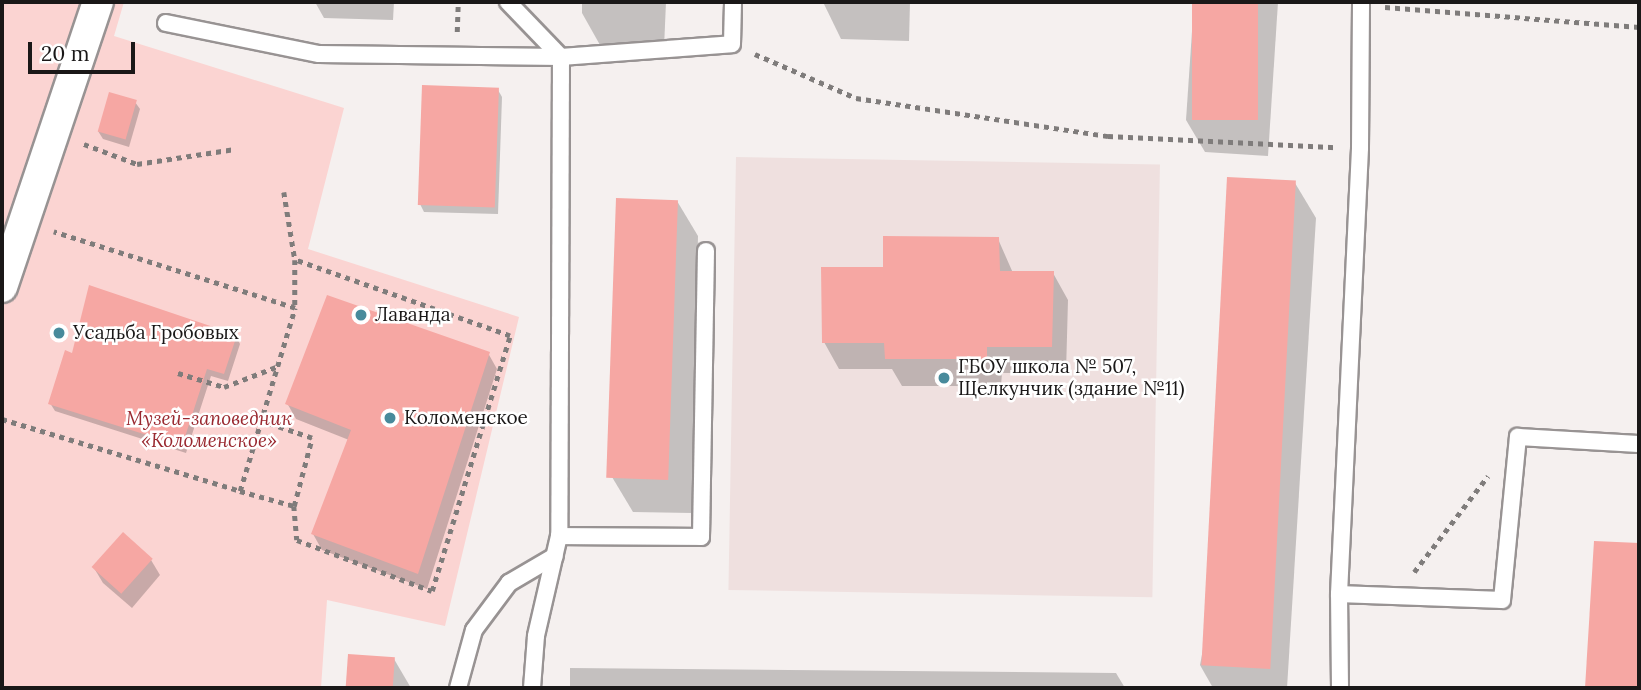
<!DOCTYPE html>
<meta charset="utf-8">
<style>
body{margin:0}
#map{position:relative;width:1641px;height:690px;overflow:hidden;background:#f5f0ef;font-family:Lora,serif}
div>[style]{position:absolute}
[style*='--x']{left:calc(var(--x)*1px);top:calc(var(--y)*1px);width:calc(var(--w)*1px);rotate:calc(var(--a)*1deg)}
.built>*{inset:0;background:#efe0df;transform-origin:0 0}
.green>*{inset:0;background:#fbd4d2}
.shadow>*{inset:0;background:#0003}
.building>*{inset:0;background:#f6a7a3;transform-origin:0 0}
.path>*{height:4.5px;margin-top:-2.25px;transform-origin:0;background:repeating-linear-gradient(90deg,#7f7c7b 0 5px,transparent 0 10px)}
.roads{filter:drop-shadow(2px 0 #989393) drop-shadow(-2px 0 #989393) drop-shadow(0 2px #989393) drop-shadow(0 -2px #989393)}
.lane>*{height:16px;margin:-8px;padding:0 8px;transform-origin:8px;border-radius:8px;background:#fff}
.street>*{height:30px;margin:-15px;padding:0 15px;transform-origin:15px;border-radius:15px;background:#fff}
.dots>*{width:19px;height:19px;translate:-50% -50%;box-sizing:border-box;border:4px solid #fff;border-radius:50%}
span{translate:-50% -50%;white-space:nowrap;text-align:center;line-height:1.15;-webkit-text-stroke:5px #fff;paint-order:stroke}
.poi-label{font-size:19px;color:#1a1818}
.left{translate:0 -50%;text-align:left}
.park-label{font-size:19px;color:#99282f;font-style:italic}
.frame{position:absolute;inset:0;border:4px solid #1a1818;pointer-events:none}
.scale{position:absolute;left:28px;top:42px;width:107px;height:32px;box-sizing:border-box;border:4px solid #1a1818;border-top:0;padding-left:9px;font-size:21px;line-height:24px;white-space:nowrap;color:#1a1818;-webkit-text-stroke:5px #fff;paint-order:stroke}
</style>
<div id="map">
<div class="built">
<div style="left:736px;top:157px;width:424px;height:433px;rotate:1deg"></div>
</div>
<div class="green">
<div style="clip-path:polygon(2px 2px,124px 2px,114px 36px,344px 108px,308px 249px,519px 317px,445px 626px,327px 600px,321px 688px,2px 688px)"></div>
</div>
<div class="shadow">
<div style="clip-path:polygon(315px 2px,394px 2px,393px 20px,324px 18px)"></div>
<div style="clip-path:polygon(582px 2px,666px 2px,664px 48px,600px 45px,582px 13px)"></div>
<div style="clip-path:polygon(823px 2px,910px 2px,909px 41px,841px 39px)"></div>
<div style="clip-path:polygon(1194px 2px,1278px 2px,1268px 156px,1205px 152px,1186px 120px)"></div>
<div style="clip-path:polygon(498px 90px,502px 97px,498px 214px,424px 212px,420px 204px)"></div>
<div style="clip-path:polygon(135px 102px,140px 109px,129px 147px,103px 139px,98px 131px)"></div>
<div style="clip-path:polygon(1295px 183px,1316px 218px,1287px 688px,1213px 688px,1200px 665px)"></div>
<div style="clip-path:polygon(677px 201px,698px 236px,692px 513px,633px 512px,612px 477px)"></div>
<div style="clip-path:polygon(998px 239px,1013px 273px,1053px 273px,1068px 300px,1066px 373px,1002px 373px,1001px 386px,902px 386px,892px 369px,839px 369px,824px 342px,885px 268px)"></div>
<div style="clip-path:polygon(236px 336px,240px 344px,228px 381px,211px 376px,186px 453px,55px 411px,50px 403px)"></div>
<div style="clip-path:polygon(488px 353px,497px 369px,427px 589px,322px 550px,313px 534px,349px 440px,296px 419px,287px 403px)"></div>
<div style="clip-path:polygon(1595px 542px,1639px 545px,1639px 688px,1587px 688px)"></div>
<div style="clip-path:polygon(151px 560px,160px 575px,132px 608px,103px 583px,94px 568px)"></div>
<div style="clip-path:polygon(350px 656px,394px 659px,411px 688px,348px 688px)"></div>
<div style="clip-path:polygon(570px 668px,1116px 673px,1125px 688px,570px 688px)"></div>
</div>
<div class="building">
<div style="left:1192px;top:2px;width:66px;height:118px"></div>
<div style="left:422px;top:85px;width:77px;height:120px;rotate:2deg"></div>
<div style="left:109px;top:92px;width:29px;height:41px;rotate:16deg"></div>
<div style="left:1227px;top:177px;width:69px;height:489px;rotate:3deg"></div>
<div style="left:616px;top:198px;width:62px;height:280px;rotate:2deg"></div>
<div style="clip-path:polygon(883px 236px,999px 237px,1000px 271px,1054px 271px,1052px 347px,987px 347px,987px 359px,885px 359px,884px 343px,822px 343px,821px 267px,883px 267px)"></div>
<div style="clip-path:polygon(89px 285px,237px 335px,224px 374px,207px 369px,182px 446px,48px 404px,65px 350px,72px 353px)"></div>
<div style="clip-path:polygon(327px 295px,490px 352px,418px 574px,311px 534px,351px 430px,285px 404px)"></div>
<div style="left:123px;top:532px;width:40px;height:47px;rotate:42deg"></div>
<div style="clip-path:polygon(1594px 541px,1639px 543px,1639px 688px,1585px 688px)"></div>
<div style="left:348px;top:654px;width:47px;height:34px;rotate:4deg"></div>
</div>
<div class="path">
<div style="--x:1385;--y:7;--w:255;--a:4.5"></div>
<div style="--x:457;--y:32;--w:30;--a:-88"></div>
<div style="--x:755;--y:54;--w:110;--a:23.5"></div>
<div style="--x:856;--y:98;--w:255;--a:8.6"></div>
<div style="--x:1108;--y:136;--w:228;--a:2.8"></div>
<div style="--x:84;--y:144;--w:57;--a:20.7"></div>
<div style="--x:137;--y:164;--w:99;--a:-8.7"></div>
<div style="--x:284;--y:192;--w:69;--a:80.8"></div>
<div style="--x:295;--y:260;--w:48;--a:90"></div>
<div style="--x:178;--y:373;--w:48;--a:16.9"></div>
<div style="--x:224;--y:387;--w:56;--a:-21"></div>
<div style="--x:2;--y:419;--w:249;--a:16.8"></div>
<div style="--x:240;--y:491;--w:191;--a:-73.3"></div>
<div style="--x:295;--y:308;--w:253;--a:-162.5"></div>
<div style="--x:240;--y:491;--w:56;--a:15.5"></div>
<div style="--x:294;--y:506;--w:70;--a:-75.2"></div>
<div style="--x:312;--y:438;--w:54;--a:-161.6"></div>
<div style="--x:294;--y:506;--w:34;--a:85"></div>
<div style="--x:297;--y:540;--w:144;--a:20.7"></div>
<div style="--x:432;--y:591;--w:267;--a:-73"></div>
<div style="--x:510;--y:336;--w:228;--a:-160.5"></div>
<div style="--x:1414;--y:572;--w:121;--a:-52.4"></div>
</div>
<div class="roads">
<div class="lane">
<div style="--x:508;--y:2;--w:76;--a:46.1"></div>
<div style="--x:561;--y:57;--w:479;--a:90.2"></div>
<div style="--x:559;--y:536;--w:103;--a:103"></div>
<div style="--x:536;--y:636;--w:52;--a:94.4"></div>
<div style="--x:166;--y:23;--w:156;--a:11.5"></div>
<div style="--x:319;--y:54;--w:242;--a:0.7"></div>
<div style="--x:561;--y:57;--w:171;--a:-4.3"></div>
<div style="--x:732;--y:44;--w:42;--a:-88.6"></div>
<div style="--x:559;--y:536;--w:142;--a:0.4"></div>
<div style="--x:701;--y:537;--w:286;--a:-89"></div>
<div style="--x:1339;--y:594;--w:163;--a:2.1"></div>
<div style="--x:1502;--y:600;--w:164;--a:-84.4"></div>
<div style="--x:1518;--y:437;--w:121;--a:3.3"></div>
<div style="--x:458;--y:688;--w:60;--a:-74.6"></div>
<div style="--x:474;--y:630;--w:59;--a:-53.3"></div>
<div style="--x:509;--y:583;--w:53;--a:-30.4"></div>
<div style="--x:1340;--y:688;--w:94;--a:-90.6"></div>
<div style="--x:1339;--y:594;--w:446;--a:-87.3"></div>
<div style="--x:1360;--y:148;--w:146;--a:-89.6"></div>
</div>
<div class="street">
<div style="--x:2;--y:287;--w:301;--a:-71.4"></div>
</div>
</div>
<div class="dots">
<div style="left:361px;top:315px;background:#488a9b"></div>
<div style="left:59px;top:333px;background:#488a9b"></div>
<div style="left:944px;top:378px;background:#488a9b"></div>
<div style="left:390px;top:418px;background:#488a9b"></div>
</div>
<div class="poi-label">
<span class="left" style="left:375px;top:315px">Лаванда</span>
<span class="left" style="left:73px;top:333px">Усадьба Гробовых</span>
<span class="left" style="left:958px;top:378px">ГБОУ школа № 507,<br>Щелкунчик (здание №11)</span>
<span class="left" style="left:404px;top:418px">Коломенское</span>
</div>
<div class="park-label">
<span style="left:209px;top:430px">Музей-заповедник<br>«Коломенское»</span>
</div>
<div class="frame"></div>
<div class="scale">20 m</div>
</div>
